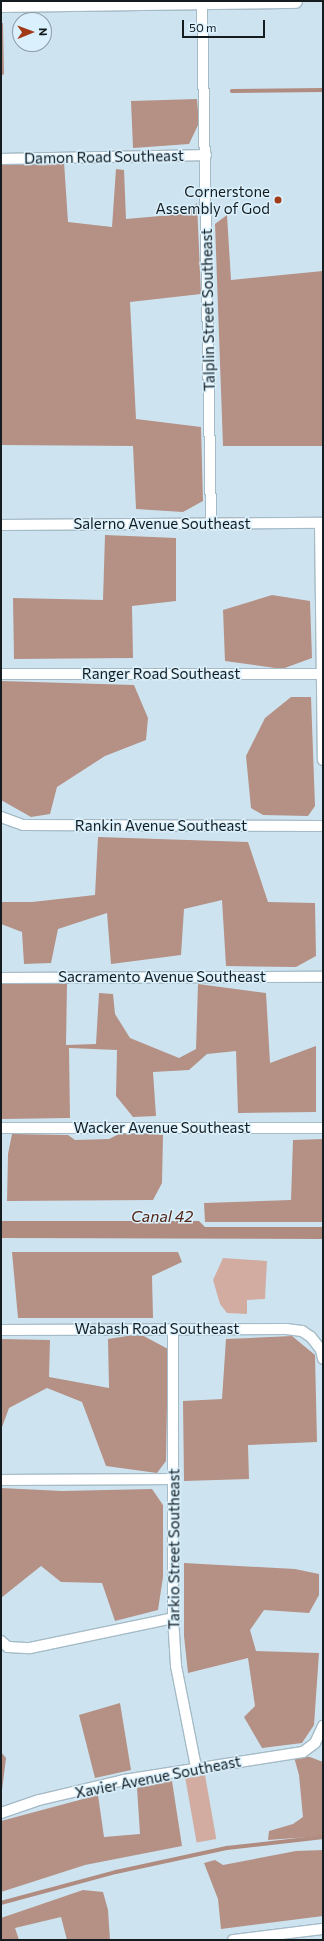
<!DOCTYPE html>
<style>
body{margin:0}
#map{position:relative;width:324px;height:1941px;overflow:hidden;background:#cde4f0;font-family:Commissioner,sans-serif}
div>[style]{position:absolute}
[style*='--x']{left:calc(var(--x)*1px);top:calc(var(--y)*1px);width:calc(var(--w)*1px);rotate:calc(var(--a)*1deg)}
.green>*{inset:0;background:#d2aca1;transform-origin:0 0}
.forest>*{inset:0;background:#b59085}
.water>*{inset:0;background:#b08c80}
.stream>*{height:3.5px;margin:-1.75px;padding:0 1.75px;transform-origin:1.75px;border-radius:1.75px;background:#b08c80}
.roads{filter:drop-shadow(1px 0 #a5bbc7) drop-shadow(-1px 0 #a5bbc7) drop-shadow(0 1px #a5bbc7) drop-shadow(0 -1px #a5bbc7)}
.minor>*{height:10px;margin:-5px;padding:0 5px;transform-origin:5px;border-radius:5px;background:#fff}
.tertiary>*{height:13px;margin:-6.5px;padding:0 6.5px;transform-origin:6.5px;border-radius:6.5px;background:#fff}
.dots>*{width:11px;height:11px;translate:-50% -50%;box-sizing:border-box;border:2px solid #daf1fd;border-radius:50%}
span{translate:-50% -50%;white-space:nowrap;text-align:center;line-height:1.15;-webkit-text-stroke:3px #daf1fd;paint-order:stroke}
.street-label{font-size:15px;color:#141c20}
.poi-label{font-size:15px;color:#141c20}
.right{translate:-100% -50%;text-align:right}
.water-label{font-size:16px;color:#542313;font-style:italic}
.frame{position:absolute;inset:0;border:2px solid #141c20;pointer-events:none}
.north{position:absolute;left:12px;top:12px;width:40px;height:40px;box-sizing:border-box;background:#daf1fd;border:1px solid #8b9ca5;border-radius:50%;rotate:89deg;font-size:11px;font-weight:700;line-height:16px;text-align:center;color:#141c20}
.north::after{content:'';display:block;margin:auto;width:14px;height:18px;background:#a13a17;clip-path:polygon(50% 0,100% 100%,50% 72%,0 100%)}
.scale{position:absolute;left:182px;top:20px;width:83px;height:18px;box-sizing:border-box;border:2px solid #141c20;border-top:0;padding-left:5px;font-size:12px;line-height:14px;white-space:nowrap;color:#141c20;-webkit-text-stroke:3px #daf1fd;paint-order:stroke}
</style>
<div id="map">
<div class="green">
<div style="clip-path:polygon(223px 1258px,267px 1261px,265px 1299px,247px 1300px,247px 1314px,227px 1313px,220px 1304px,213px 1280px)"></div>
<div style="left:205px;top:1775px;width:65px;height:20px;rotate:80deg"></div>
</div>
<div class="forest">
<div style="clip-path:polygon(1px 23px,3px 23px,4px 74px,1px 76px)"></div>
<div style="clip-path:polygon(197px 99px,199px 123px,189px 144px,133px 148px,131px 101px)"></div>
<div style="clip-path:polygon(64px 162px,68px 222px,112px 227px,116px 169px,124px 170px,126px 219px,183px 214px,197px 203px,201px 294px,130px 302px,136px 419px,201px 427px,203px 501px,183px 512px,136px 509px,133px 446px,1px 445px,1px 163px)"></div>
<div style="clip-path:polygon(227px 215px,231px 280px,323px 271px,323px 446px,223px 446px,215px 224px)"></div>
<div style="clip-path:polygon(105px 535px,176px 538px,176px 601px,132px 606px,133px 658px,14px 659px,13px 598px,103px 600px)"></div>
<div style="clip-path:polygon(272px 595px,310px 601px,312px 658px,282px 669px,225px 661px,223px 610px)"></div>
<div style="clip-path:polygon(1px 681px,134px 685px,148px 718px,146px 740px,105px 756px,57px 787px,50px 814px,31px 817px,1px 800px)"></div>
<div style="clip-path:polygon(291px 697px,311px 697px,315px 806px,308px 816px,263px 815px,251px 808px,246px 756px,265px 718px)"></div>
<div style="clip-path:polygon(98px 837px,248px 842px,268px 902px,315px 903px,316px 956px,296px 967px,226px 966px,222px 900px,184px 909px,181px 955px,111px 964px,107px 913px,58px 929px,51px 963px,24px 964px,22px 932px,1px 924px,1px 902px,32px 902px,95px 895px)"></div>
<div style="clip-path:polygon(1px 984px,67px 984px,66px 1045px,96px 1044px,99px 993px,113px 994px,115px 1014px,130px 1038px,179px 1058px,196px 1049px,198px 984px,266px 993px,270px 1063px,316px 1046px,316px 1112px,238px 1113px,236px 1051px,207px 1054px,189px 1070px,153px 1072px,156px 1116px,133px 1117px,116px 1096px,117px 1050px,69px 1048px,70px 1118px,2px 1119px)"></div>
<div style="clip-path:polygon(125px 1131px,163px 1135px,162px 1183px,153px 1200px,7px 1201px,8px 1154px,12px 1134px,68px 1135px,75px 1140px,109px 1139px)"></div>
<div style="clip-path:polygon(323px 1139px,323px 1222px,205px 1222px,204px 1203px,291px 1200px,293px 1140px)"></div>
<div style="clip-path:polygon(12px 1252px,178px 1252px,182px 1262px,152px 1276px,153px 1318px,18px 1318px)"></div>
<div style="clip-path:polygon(140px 1334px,168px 1349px,166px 1461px,157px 1473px,106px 1466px,82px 1402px,47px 1388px,9px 1408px,1px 1430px,1px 1339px,50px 1340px,49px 1377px,109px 1388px,108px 1339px)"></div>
<div style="clip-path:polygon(292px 1336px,315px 1355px,317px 1442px,248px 1445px,249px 1479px,184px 1481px,183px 1401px,222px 1399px,226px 1339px)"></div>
<div style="clip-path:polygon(1px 1488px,62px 1491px,152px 1489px,163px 1505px,163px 1577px,158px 1610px,115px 1621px,102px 1583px,61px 1582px,41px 1566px,1px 1598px)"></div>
<div style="clip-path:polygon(184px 1563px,295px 1569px,319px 1574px,319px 1595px,309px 1613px,264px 1610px,250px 1630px,256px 1651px,319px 1653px,314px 1725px,302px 1743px,262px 1748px,244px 1717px,255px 1706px,248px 1658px,188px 1673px,184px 1636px)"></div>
<div style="clip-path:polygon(120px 1703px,131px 1770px,95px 1778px,79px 1715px)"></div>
<div style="clip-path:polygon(1px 1752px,6px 1758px,1px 1798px)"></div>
<div style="clip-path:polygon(294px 1757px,310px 1757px,323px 1762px,323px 1836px,268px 1840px,269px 1831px,293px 1824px,303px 1817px,299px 1775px)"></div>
<div style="clip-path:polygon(172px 1781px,182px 1846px,85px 1865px,1px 1892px,1px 1821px,98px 1795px,104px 1837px,140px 1834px,137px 1788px)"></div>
<div style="clip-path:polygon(323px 1850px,323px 1916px,221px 1929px,218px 1899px,204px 1863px,215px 1860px,223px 1865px,296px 1851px)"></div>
<div style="clip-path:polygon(83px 1890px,103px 1892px,108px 1910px,110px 1940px,67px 1940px,61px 1917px,15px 1928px,19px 1940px,1px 1940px,1px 1918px)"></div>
</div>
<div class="water">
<div style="clip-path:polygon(1px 1221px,199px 1221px,205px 1227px,323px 1227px,323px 1239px,1px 1238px)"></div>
</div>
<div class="stream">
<div style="--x:232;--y:91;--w:91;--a:-0.6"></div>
<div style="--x:1;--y:1903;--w:119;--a:-15.1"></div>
<div style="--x:116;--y:1872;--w:114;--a:-12.2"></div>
<div style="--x:227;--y:1848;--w:97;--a:-6.5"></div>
</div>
<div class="roads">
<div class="minor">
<div style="--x:202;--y:1;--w:523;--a:89.01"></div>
<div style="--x:1;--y:159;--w:205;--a:-1.1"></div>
<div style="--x:320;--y:523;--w:237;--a:89.3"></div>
<div style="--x:1;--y:525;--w:322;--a:-0.4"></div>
<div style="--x:1;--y:674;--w:321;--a:0"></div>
<div style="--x:1;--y:817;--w:23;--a:20"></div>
<div style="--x:23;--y:825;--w:300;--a:0.2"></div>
<div style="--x:1;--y:978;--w:322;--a:-0.2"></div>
<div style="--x:1;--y:1128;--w:322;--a:0"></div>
<div style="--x:173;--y:1329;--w:289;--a:90"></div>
<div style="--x:173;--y:1618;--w:48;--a:86.4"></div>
<div style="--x:176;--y:1666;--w:103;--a:78.8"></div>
<div style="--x:1;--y:1330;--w:285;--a:-0.2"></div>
<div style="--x:286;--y:1329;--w:16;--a:7"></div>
<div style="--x:302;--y:1331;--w:11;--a:34"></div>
<div style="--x:311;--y:1337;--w:16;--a:52"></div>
<div style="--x:321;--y:1350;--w:9;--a:77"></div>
<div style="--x:1;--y:1480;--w:172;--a:-0.3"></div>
<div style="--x:1;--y:1641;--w:9;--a:41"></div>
<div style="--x:8;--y:1647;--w:22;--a:3"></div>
<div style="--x:30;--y:1648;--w:146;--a:-11.8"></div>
<div style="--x:1;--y:1813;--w:40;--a:-18.9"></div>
<div style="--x:39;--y:1800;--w:87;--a:-13.2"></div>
<div style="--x:124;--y:1780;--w:181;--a:-8.9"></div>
<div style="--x:303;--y:1752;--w:15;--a:-37"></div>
<div style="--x:315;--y:1743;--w:19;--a:-65"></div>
<div style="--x:233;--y:1940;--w:91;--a:-7"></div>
</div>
<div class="tertiary">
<div style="--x:1;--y:5;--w:294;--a:-0.8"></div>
</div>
</div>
<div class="dots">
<div style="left:278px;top:200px;background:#a13a17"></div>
</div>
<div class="street-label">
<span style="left:104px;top:157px;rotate:-1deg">Damon Road Southeast</span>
<span style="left:208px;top:310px;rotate:-91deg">Talplin Street Southeast</span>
<span style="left:162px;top:524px">Salerno Avenue Southeast</span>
<span style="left:161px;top:674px">Ranger Road Southeast</span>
<span style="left:161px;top:826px">Rankin Avenue Southeast</span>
<span style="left:162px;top:977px">Sacramento Avenue Southeast</span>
<span style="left:162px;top:1128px">Wacker Avenue Southeast</span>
<span style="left:157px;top:1329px">Wabash Road Southeast</span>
<span style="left:174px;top:1549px;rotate:-90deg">Tarkio Street Southeast</span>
<span style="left:158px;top:1777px;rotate:-11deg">Xavier Avenue Southeast</span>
</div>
<div class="poi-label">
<span class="right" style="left:270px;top:200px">Cornerstone<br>Assembly of God</span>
</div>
<div class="water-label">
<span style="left:162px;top:1216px">Canal 42</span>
</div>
<div class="frame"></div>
<div class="north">N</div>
<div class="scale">50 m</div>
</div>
